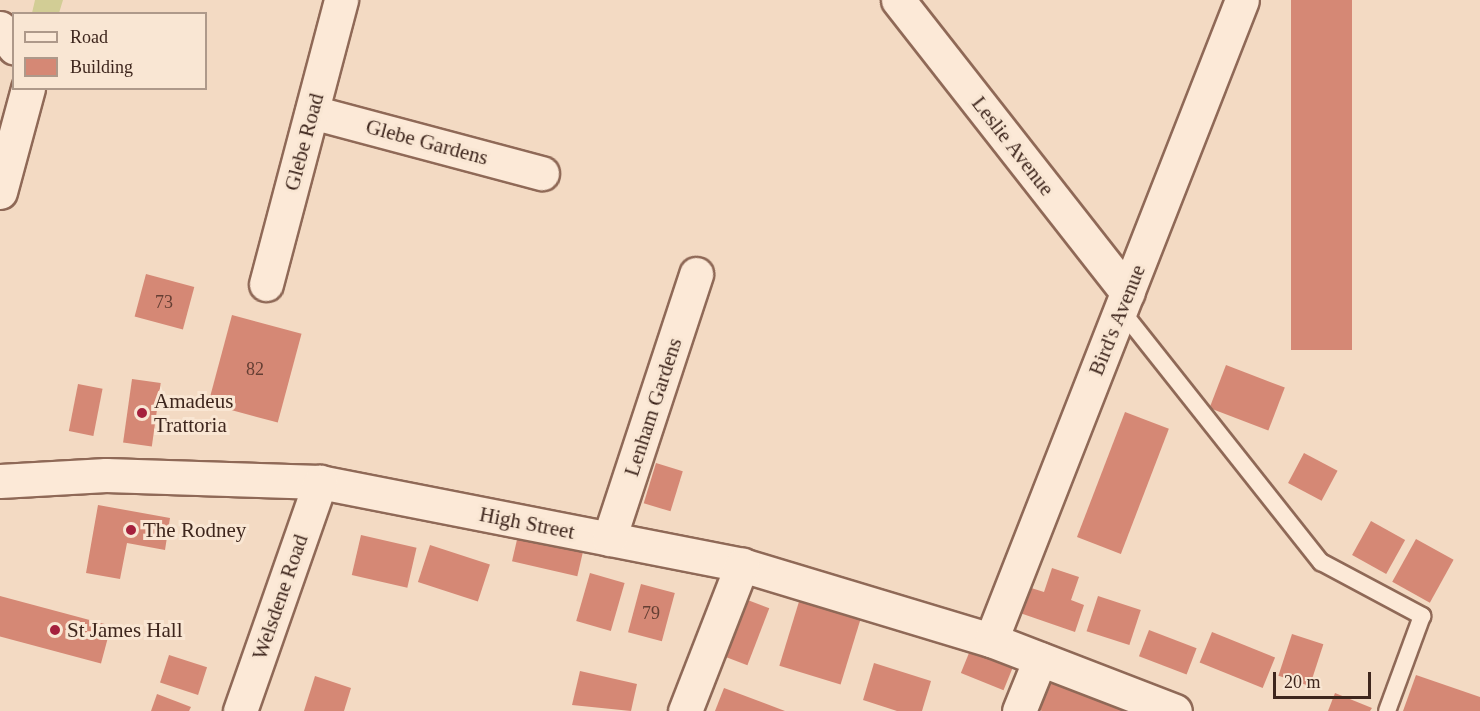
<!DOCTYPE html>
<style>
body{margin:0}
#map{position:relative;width:1480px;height:711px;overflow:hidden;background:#f3dac3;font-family:"Times New Roman",serif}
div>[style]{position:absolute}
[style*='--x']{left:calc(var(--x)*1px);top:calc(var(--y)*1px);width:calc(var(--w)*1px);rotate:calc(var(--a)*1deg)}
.green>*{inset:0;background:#d2cd95}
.building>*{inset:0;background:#d58875;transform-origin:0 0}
.roads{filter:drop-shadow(2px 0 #8f6957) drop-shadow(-2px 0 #8f6957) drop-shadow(0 2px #8f6957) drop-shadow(0 -2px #8f6957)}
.lane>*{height:16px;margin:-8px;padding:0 8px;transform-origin:8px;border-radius:8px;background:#fce9d7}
.street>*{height:33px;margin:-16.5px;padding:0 16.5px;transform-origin:16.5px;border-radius:16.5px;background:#fce9d7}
.dots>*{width:16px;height:16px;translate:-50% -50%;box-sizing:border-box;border:3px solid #f9e6d3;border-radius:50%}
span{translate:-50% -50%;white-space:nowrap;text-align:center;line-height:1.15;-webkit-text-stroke:6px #f9e6d3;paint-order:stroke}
.number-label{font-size:18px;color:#643e33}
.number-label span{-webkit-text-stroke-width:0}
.street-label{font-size:21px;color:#3e261d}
.poi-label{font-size:21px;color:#3e261d}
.left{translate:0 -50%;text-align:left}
.legend{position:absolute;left:12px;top:12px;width:195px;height:78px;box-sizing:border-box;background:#f9e6d3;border:2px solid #ae998a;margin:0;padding:8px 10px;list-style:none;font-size:18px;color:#3e261d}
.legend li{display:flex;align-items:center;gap:12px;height:30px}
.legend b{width:30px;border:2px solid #ae998a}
.scale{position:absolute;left:1273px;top:672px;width:98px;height:27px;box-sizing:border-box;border:3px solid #3e261d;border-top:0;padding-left:8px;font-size:18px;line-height:21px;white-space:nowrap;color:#3e261d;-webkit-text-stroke:4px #f9e6d3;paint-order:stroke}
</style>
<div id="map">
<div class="green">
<div style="clip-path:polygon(35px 0,63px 0,59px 13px,32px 13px)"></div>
</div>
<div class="building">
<div style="left:1291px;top:0;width:61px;height:350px"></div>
<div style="left:146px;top:274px;width:50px;height:44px;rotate:15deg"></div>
<div style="left:232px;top:315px;width:72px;height:92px;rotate:15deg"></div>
<div style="left:1226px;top:365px;width:63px;height:46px;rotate:21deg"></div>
<div style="left:132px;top:379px;width:29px;height:64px;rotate:8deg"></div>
<div style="left:78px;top:384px;width:25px;height:48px;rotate:11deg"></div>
<div style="left:1125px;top:412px;width:47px;height:134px;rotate:21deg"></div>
<div style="left:1304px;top:453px;width:38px;height:34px;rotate:28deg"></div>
<div style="left:656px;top:463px;width:28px;height:42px;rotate:17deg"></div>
<div style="clip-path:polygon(98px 505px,170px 518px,165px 550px,127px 543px,120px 579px,86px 573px)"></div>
<div style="left:1371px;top:521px;width:39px;height:39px;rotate:29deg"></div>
<div style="left:519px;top:531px;width:67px;height:31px;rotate:13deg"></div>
<div style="left:361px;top:535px;width:57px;height:41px;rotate:13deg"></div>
<div style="left:1416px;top:539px;width:43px;height:49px;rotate:29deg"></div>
<div style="left:430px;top:545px;width:63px;height:39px;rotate:18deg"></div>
<div style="clip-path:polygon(1052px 568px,1079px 577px,1071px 600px,1084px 605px,1075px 632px,1020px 613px,1028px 587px,1044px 592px)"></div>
<div style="left:590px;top:573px;width:36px;height:50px;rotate:16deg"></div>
<div style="left:641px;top:584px;width:35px;height:50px;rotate:15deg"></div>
<div style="left:801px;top:595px;width:64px;height:74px;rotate:17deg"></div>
<div style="left:0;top:596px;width:115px;height:39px;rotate:15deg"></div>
<div style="left:1098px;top:596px;width:45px;height:37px;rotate:18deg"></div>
<div style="left:745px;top:599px;width:26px;height:61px;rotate:21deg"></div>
<div style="left:1149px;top:630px;width:51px;height:28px;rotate:21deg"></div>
<div style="left:1212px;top:632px;width:68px;height:33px;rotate:22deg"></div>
<div style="left:1292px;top:634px;width:33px;height:44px;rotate:18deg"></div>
<div style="left:971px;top:648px;width:46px;height:27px;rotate:22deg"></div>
<div style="left:169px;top:655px;width:40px;height:29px;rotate:18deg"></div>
<div style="clip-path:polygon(874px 663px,931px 681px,922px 711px,897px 711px,863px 700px)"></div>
<div style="clip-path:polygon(580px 671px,637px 684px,631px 711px,572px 705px)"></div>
<div style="clip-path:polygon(1042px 674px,1136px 711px,1042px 711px,1029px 706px)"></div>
<div style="clip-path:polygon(1416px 675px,1480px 697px,1480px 711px,1403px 711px)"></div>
<div style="clip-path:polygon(315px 676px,351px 688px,344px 711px,304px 711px)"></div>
<div style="clip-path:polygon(724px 688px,785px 711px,715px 711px)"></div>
<div style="clip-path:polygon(1335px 693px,1372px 708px,1370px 711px,1328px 711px)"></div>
<div style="clip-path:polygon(157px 694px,191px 707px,189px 711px,151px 711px)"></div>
</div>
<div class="roads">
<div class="lane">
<div style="--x:1121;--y:310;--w:322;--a:51.6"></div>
<div style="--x:1321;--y:562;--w:115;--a:28.1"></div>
<div style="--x:1422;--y:616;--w:101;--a:110.2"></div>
</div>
<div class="street">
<div style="--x:898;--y:0;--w:372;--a:51.9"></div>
<div style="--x:0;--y:28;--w:24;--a:54"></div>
<div style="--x:312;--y:112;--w:238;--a:14.9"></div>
<div style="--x:0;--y:192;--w:108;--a:-74.9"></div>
<div style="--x:266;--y:284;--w:294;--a:-75.2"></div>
<div style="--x:0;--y:481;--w:106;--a:-3.2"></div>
<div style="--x:106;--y:475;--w:214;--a:1.9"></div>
<div style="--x:320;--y:482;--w:430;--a:11.1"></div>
<div style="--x:742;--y:565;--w:260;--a:16.8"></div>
<div style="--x:991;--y:640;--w:197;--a:21.1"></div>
<div style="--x:609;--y:539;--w:279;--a:-71.8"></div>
<div style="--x:991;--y:640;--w:687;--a:-68.59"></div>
<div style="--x:240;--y:711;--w:243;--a:-70.7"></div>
<div style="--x:685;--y:711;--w:157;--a:-68.7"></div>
<div style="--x:1019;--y:711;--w:56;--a:-68"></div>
</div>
</div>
<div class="dots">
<div style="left:142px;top:413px;background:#a5203d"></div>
<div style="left:131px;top:530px;background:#a5203d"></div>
<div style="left:55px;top:630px;background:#a5203d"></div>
</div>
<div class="number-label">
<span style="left:164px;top:302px">73</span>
<span style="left:255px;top:369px">82</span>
<span style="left:651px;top:613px">79</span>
</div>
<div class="street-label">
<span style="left:304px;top:142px;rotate:-75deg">Glebe Road</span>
<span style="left:427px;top:142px;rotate:15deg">Glebe Gardens</span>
<span style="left:1013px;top:146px;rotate:52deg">Leslie Avenue</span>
<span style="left:1117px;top:320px;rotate:-68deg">Bird's Avenue</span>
<span style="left:653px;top:407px;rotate:-72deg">Lenham Gardens</span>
<span style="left:527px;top:523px;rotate:11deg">High Street</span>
<span style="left:280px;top:597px;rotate:-71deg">Welsdene Road</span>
</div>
<div class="poi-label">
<span class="left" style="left:154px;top:413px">Amadeus<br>Trattoria</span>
<span class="left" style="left:143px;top:530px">The Rodney</span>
<span class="left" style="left:67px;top:630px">St James Hall</span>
</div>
<ul class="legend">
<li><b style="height:8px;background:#fce9d7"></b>Road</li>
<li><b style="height:16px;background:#d58875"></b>Building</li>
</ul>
<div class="scale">20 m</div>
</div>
